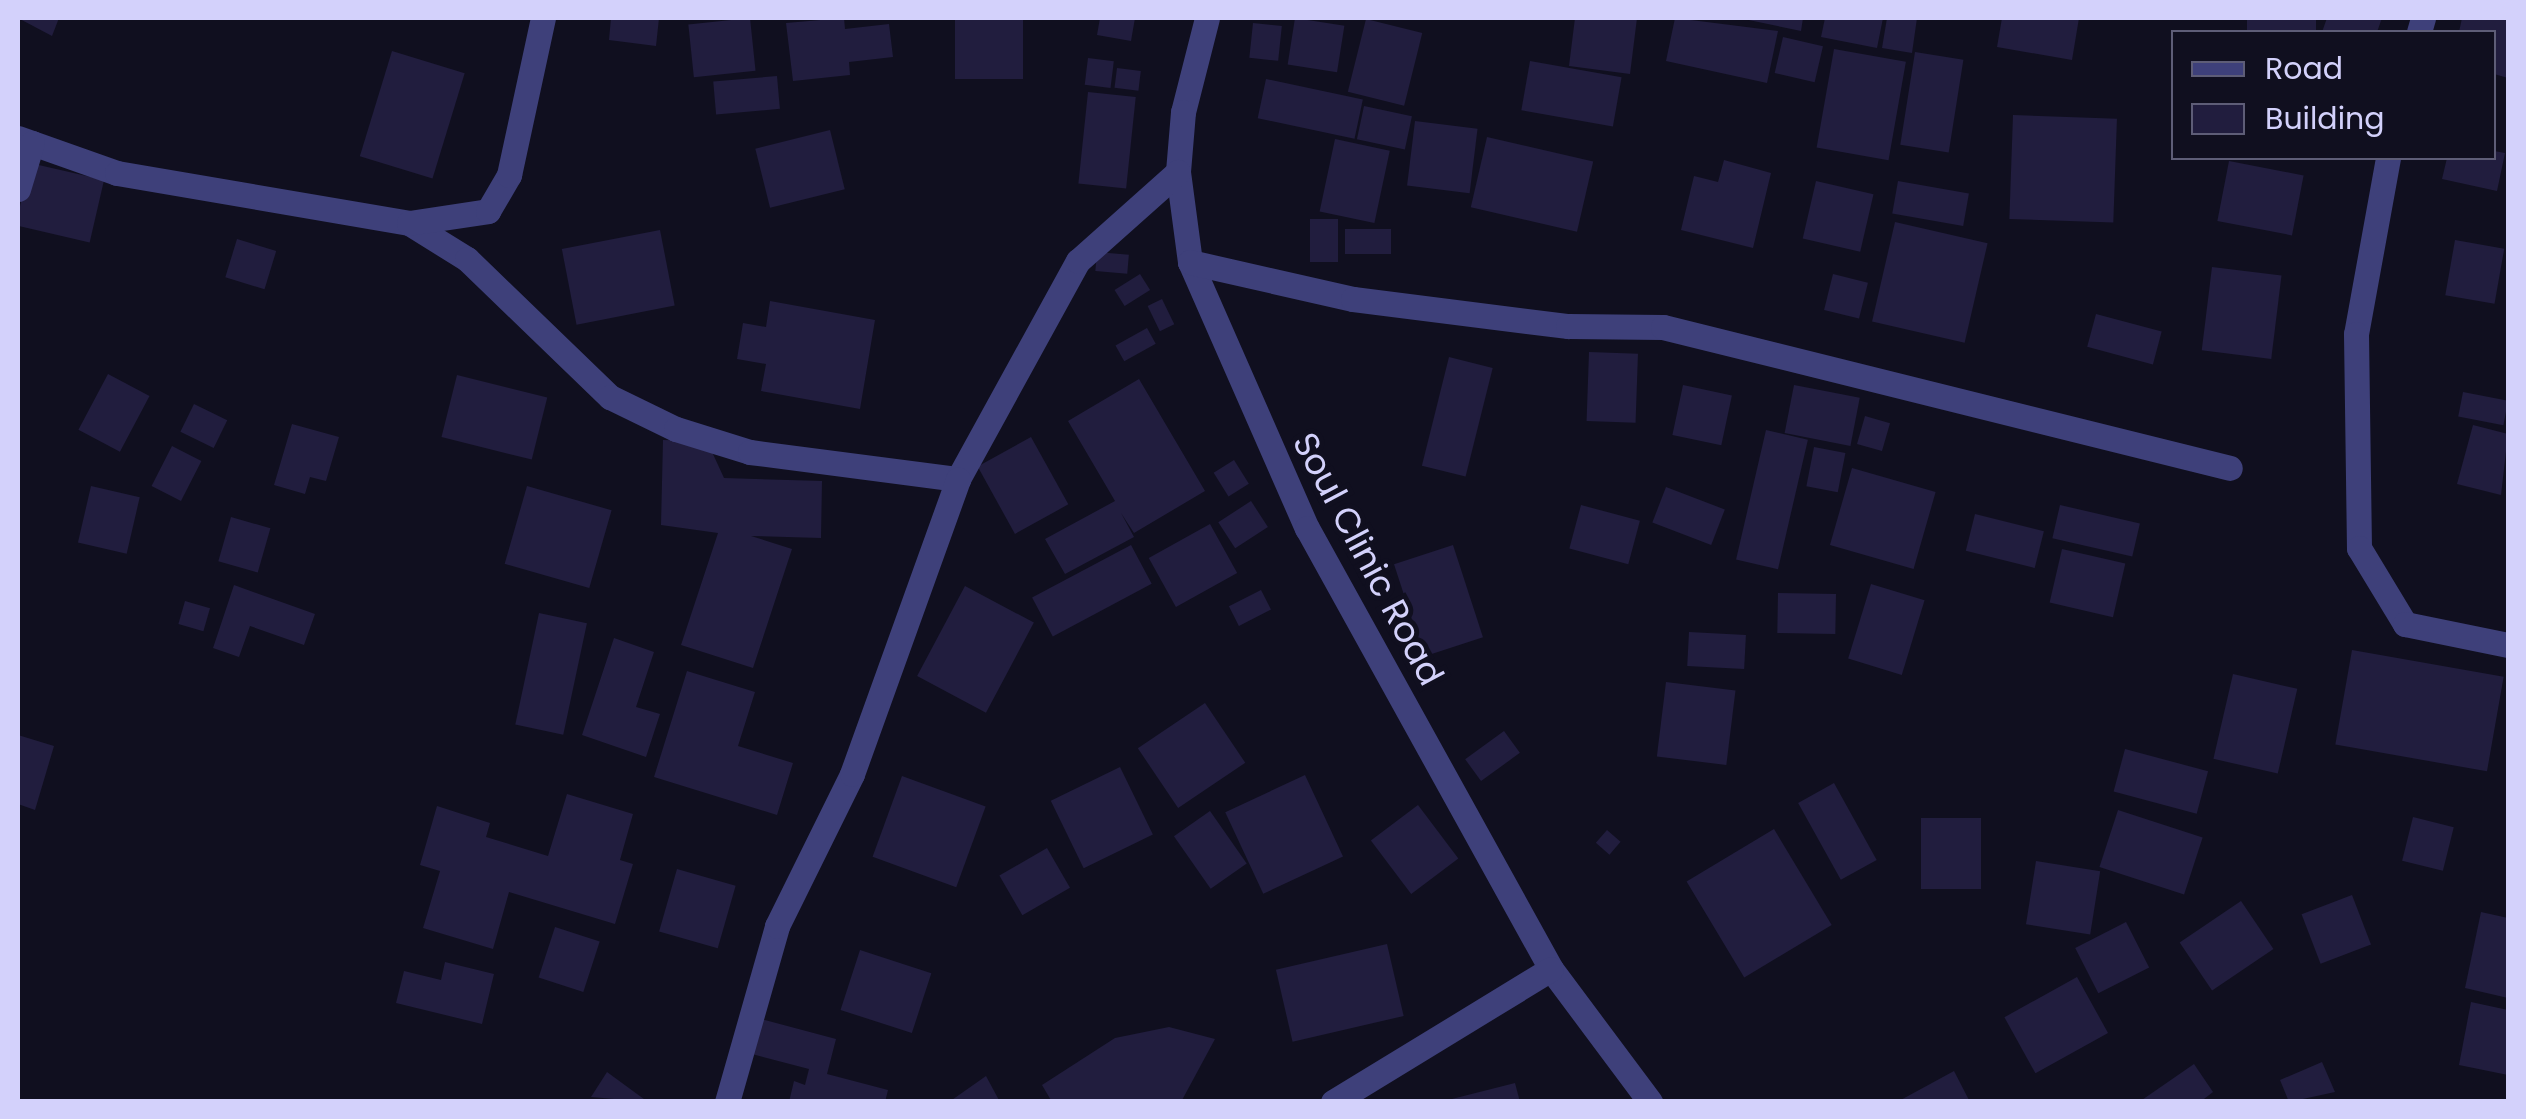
<!DOCTYPE html>
<style>
body{margin:0}
#map{position:relative;width:2526px;height:1119px;overflow:hidden;background:#100f1f;font-family:Poppins,sans-serif}
div>[style]{position:absolute}
[style*='--x']{left:calc(var(--x)*1px);top:calc(var(--y)*1px);width:calc(var(--w)*1px);rotate:calc(var(--a)*1deg)}
.building>*{inset:0;background:#211d3e;transform-origin:0 0}
.minor>*{height:25px;margin:-12.5px;padding:0 12.5px;transform-origin:12.5px;border-radius:12.5px;background:#3e407a}
span{translate:-50% -50%;white-space:nowrap;text-align:center;line-height:1.15;-webkit-text-stroke:10px #100f1f;paint-order:stroke}
.street-label{font-size:35px;color:#d3d1fb}
.frame{position:absolute;inset:0;border:20px solid #d3d1fb;pointer-events:none}
.legend{position:absolute;left:2171px;top:30px;width:325px;height:130px;box-sizing:border-box;background:#100f1f;border:2px solid #5e5d77;margin:0;padding:12px 18px;list-style:none;font-size:30px;color:#d3d1fb}
.legend li{display:flex;align-items:center;gap:20px;height:50px}
.legend b{width:50px;border:2px solid #5e5d77}
</style>
<div id="map">
<div class="building">
<div style="clip-path:polygon(18px 18px,59px 18px,52px 36px)"></div>
<div style="clip-path:polygon(611px 18px,659px 18px,656px 46px,609px 40px)"></div>
<div style="left:750px;top:18px;width:53px;height:62px;rotate:84deg"></div>
<div style="clip-path:polygon(844px 18px,845px 29px,889px 24px,893px 57px,849px 62px,850px 75px,793px 81px,786px 23px)"></div>
<div style="left:955px;top:18px;width:68px;height:61px"></div>
<div style="clip-path:polygon(1100px 18px,1135px 18px,1131px 41px,1097px 35px)"></div>
<div style="left:1295px;top:18px;width:50px;height:47px;rotate:9deg"></div>
<div style="clip-path:polygon(1575px 18px,1637px 18px,1630px 74px,1569px 66px)"></div>
<div style="clip-path:polygon(1675px 18px,1778px 31px,1767px 83px,1666px 61px)"></div>
<div style="clip-path:polygon(1739px 18px,1803px 18px,1801px 31px)"></div>
<div style="clip-path:polygon(1825px 18px,1883px 18px,1877px 48px,1821px 37px)"></div>
<div style="clip-path:polygon(1887px 18px,1917px 18px,1912px 53px,1882px 48px)"></div>
<div style="clip-path:polygon(2002px 18px,2079px 18px,2072px 60px,1997px 47px)"></div>
<div style="left:2247px;top:18px;width:69px;height:15px"></div>
<div style="clip-path:polygon(2327px 18px,2382px 18px,2377px 32px,2322px 32px)"></div>
<div style="clip-path:polygon(2462px 18px,2508px 18px,2508px 78px,2494px 74px,2494px 32px,2459px 32px)"></div>
<div style="left:1366px;top:19px;width:58px;height:75px;rotate:14deg"></div>
<div style="left:1253px;top:23px;width:29px;height:35px;rotate:6deg"></div>
<div style="left:1783px;top:37px;width:41px;height:37px;rotate:13deg"></div>
<div style="left:1834px;top:49px;width:73px;height:100px;rotate:10deg"></div>
<div style="left:392px;top:51px;width:76px;height:110px;rotate:17deg"></div>
<div style="left:1915px;top:52px;width:49px;height:94px;rotate:9deg"></div>
<div style="left:1088px;top:58px;width:26px;height:27px;rotate:7deg"></div>
<div style="left:1530px;top:61px;width:93px;height:50px;rotate:10deg"></div>
<div style="left:1117px;top:68px;width:24px;height:20px;rotate:7deg"></div>
<div style="left:777px;top:76px;width:33px;height:64px;rotate:85deg"></div>
<div style="left:1266px;top:79px;width:99px;height:40px;rotate:12deg"></div>
<div style="left:1088px;top:92px;width:48px;height:92px;rotate:6deg"></div>
<div style="left:1364px;top:106px;width:49px;height:34px;rotate:12deg"></div>
<div style="left:2013px;top:115px;width:104px;height:104px;rotate:2deg"></div>
<div style="left:1415px;top:121px;width:63px;height:65px;rotate:7deg"></div>
<div style="left:830px;top:130px;width:61px;height:77px;rotate:76deg"></div>
<div style="left:1487px;top:137px;width:109px;height:72px;rotate:13deg"></div>
<div style="left:1335px;top:139px;width:56px;height:74px;rotate:12deg"></div>
<div style="clip-path:polygon(2494px 151px,2505px 153px,2497px 191px,2442px 179px,2447px 158px,2494px 158px)"></div>
<div style="clip-path:polygon(1724px 160px,1771px 173px,1753px 248px,1681px 230px,1694px 176px,1718px 182px)"></div>
<div style="left:2229px;top:161px;width:76px;height:61px;rotate:11deg"></div>
<div style="left:30px;top:163px;width:76px;height:64px;rotate:13deg"></div>
<div style="left:1816px;top:181px;width:59px;height:59px;rotate:13deg"></div>
<div style="left:1898px;top:181px;width:72px;height:33px;rotate:10deg"></div>
<div style="left:1310px;top:219px;width:28px;height:43px"></div>
<div style="left:1895px;top:222px;width:95px;height:102px;rotate:13deg"></div>
<div style="left:1345px;top:229px;width:46px;height:25px"></div>
<div style="left:660px;top:230px;width:77px;height:100px;rotate:79deg"></div>
<div style="left:237px;top:239px;width:41px;height:40px;rotate:17deg"></div>
<div style="left:2455px;top:240px;width:50px;height:56px;rotate:10deg"></div>
<div style="left:1097px;top:252px;width:32px;height:19px;rotate:5deg"></div>
<div style="left:2212px;top:267px;width:70px;height:84px;rotate:7deg"></div>
<div style="left:1140px;top:274px;width:19px;height:30px;rotate:58deg"></div>
<div style="left:1833px;top:274px;width:36px;height:37px;rotate:14deg"></div>
<div style="left:1162px;top:299px;width:28px;height:16px;rotate:64deg"></div>
<div style="clip-path:polygon(770px 301px,875px 320px,860px 409px,761px 391px,766px 364px,737px 359px,743px 323px,766px 327px)"></div>
<div style="left:2096px;top:314px;width:68px;height:34px;rotate:15deg"></div>
<div style="left:1147px;top:328px;width:18px;height:36px;rotate:61deg"></div>
<div style="left:1589px;top:352px;width:49px;height:69px;rotate:2deg"></div>
<div style="left:1449px;top:357px;width:45px;height:112px;rotate:14deg"></div>
<div style="left:108px;top:374px;width:47px;height:63px;rotate:28deg"></div>
<div style="left:457px;top:375px;width:93px;height:64px;rotate:14deg"></div>
<div style="clip-path:polygon(1139px 379px,1205px 491px,1134px 533px,1121px 513px,1134px 537px,1065px 574px,1045px 539px,1115px 501px,1068px 421px)"></div>
<div style="left:1683px;top:385px;width:50px;height:51px;rotate:12deg"></div>
<div style="left:1794px;top:385px;width:67px;height:49px;rotate:11deg"></div>
<div style="left:2463px;top:392px;width:46px;height:25px;rotate:11deg"></div>
<div style="left:194px;top:404px;width:37px;height:31px;rotate:26deg"></div>
<div style="left:1865px;top:416px;width:26px;height:29px;rotate:16deg"></div>
<div style="clip-path:polygon(292px 424px,339px 437px,326px 481px,310px 477px,305px 494px,274px 485px)"></div>
<div style="clip-path:polygon(2473px 425px,2508px 434px,2501px 495px,2457px 484px)"></div>
<div style="left:1766px;top:430px;width:43px;height:133px;rotate:13deg"></div>
<div style="left:1031px;top:437px;width:77px;height:61px;rotate:61deg"></div>
<div style="clip-path:polygon(663px 440px,707px 441px,724px 478px,822px 481px,821px 538px,751px 536px,792px 549px,753px 668px,681px 645px,718px 533px,661px 525px)"></div>
<div style="left:172px;top:446px;width:33px;height:45px;rotate:27deg"></div>
<div style="left:1814px;top:447px;width:32px;height:40px;rotate:11deg"></div>
<div style="left:1234px;top:460px;width:28px;height:24px;rotate:58deg"></div>
<div style="left:1852px;top:468px;width:87px;height:80px;rotate:16deg"></div>
<div style="left:91px;top:486px;width:50px;height:58px;rotate:13deg"></div>
<div style="left:527px;top:486px;width:88px;height:81px;rotate:16deg"></div>
<div style="left:1666px;top:487px;width:63px;height:38px;rotate:21deg"></div>
<div style="left:1251px;top:501px;width:31px;height:39px;rotate:57deg"></div>
<div style="left:1581px;top:505px;width:61px;height:45px;rotate:15deg"></div>
<div style="left:2060px;top:505px;width:82px;height:34px;rotate:13deg"></div>
<div style="left:1975px;top:514px;width:71px;height:38px;rotate:14deg"></div>
<div style="left:231px;top:517px;width:41px;height:46px;rotate:16deg"></div>
<div style="left:1210px;top:524px;width:56px;height:70px;rotate:61deg"></div>
<div style="left:1131px;top:545px;width:44px;height:112px;rotate:62deg"></div>
<div style="left:1453px;top:545px;width:97px;height:62px;rotate:72deg"></div>
<div style="left:2062px;top:549px;width:65px;height:55px;rotate:13deg"></div>
<div style="left:1871px;top:584px;width:56px;height:78px;rotate:17deg"></div>
<div style="clip-path:polygon(234px 585px,315px 614px,304px 645px,250px 626px,239px 657px,213px 648px)"></div>
<div style="left:965px;top:586px;width:78px;height:102px;rotate:28deg"></div>
<div style="left:1261px;top:590px;width:22px;height:36px;rotate:63deg"></div>
<div style="left:1778px;top:593px;width:58px;height:40px;rotate:1deg"></div>
<div style="left:185px;top:601px;width:26px;height:24px;rotate:16deg"></div>
<div style="left:539px;top:613px;width:49px;height:114px;rotate:12deg"></div>
<div style="left:1689px;top:632px;width:57px;height:34px;rotate:3deg"></div>
<div style="clip-path:polygon(614px 638px,654px 652px,636px 707px,660px 714px,646px 757px,582px 735px)"></div>
<div style="left:2352px;top:650px;width:154px;height:96px;rotate:10deg"></div>
<div style="clip-path:polygon(687px 671px,755px 692px,738px 746px,793px 763px,777px 815px,654px 777px)"></div>
<div style="left:2233px;top:674px;width:66px;height:87px;rotate:13deg"></div>
<div style="left:1666px;top:682px;width:70px;height:75px;rotate:7deg"></div>
<div style="left:1205px;top:703px;width:72px;height:81px;rotate:56deg"></div>
<div style="left:1504px;top:731px;width:27px;height:48px;rotate:54deg"></div>
<div style="clip-path:polygon(18px 735px,54px 746px,35px 810px,18px 804px)"></div>
<div style="left:2125px;top:749px;width:86px;height:44px;rotate:15deg"></div>
<div style="left:1120px;top:767px;width:75px;height:77px;rotate:64deg"></div>
<div style="left:1305px;top:775px;width:90px;height:88px;rotate:65deg"></div>
<div style="left:902px;top:776px;width:89px;height:86px;rotate:20deg"></div>
<div style="left:1834px;top:783px;width:88px;height:41px;rotate:61deg"></div>
<div style="clip-path:polygon(567px 794px,633px 814px,620px 860px,633px 864px,615px 924px,509px 892px,493px 949px,423px 928px,440px 871px,420px 865px,437px 806px,490px 823px,486px 837px,548px 856px)"></div>
<div style="left:1418px;top:805px;width:67px;height:59px;rotate:53deg"></div>
<div style="left:2118px;top:810px;width:89px;height:60px;rotate:18deg"></div>
<div style="left:1210px;top:811px;width:64px;height:44px;rotate:55deg"></div>
<div style="left:2413px;top:817px;width:42px;height:45px;rotate:14deg"></div>
<div style="left:1921px;top:818px;width:60px;height:71px"></div>
<div style="left:1774px;top:829px;width:112px;height:102px;rotate:59deg"></div>
<div style="left:1607px;top:830px;width:18px;height:17px;rotate:41deg"></div>
<div style="left:1047px;top:848px;width:46px;height:55px;rotate:60deg"></div>
<div style="left:2036px;top:861px;width:65px;height:64px;rotate:9deg"></div>
<div style="left:677px;top:869px;width:61px;height:65px;rotate:16deg"></div>
<div style="left:2352px;top:895px;width:53px;height:54px;rotate:69deg"></div>
<div style="left:2241px;top:901px;width:58px;height:74px;rotate:56deg"></div>
<div style="clip-path:polygon(2481px 912px,2508px 918px,2508px 998px,2465px 988px)"></div>
<div style="left:2126px;top:922px;width:51px;height:57px;rotate:63deg"></div>
<div style="left:555px;top:927px;width:47px;height:53px;rotate:18deg"></div>
<div style="left:1387px;top:944px;width:74px;height:114px;rotate:77deg"></div>
<div style="left:860px;top:950px;width:75px;height:63px;rotate:18deg"></div>
<div style="clip-path:polygon(445px 962px,494px 974px,482px 1024px,396px 1003px,404px 971px,441px 980px)"></div>
<div style="left:2077px;top:977px;width:64px;height:83px;rotate:61deg"></div>
<div style="clip-path:polygon(2471px 1002px,2508px 1010px,2508px 1075px,2459px 1065px)"></div>
<div style="clip-path:polygon(761px 1019px,836px 1039px,827px 1074px,888px 1090px,885px 1102px,789px 1102px,794px 1081px,805px 1085px,809px 1069px,752px 1054px)"></div>
<div style="clip-path:polygon(1169px 1027px,1215px 1039px,1181px 1102px,1052px 1102px,1042px 1085px,1115px 1038px)"></div>
<div style="clip-path:polygon(2322px 1062px,2335px 1092px,2289px 1102px,2280px 1080px)"></div>
<div style="clip-path:polygon(2194px 1064px,2213px 1092px,2200px 1102px,2139px 1102px)"></div>
<div style="clip-path:polygon(1954px 1071px,1970px 1102px,1897px 1102px)"></div>
<div style="clip-path:polygon(607px 1072px,648px 1102px,591px 1097px)"></div>
<div style="clip-path:polygon(986px 1076px,1000px 1102px,949px 1102px)"></div>
<div style="clip-path:polygon(1515px 1083px,1520px 1102px,1449px 1102px,1448px 1100px)"></div>
</div>
<div class="minor">
<div style="--x:1207;--y:18;--w:97;--a:104.3"></div>
<div style="--x:1183;--y:112;--w:60;--a:94.8"></div>
<div style="--x:1178;--y:172;--w:91;--a:82.4"></div>
<div style="--x:1190;--y:262;--w:291;--a:66.3"></div>
<div style="--x:1307;--y:528;--w:504;--a:61.04"></div>
<div style="--x:1551;--y:969;--w:166;--a:53.3"></div>
<div style="--x:2419;--y:32;--w:15;--a:-74"></div>
<div style="--x:18;--y:138;--w:105;--a:19.5"></div>
<div style="--x:117;--y:173;--w:296;--a:9.7"></div>
<div style="--x:409;--y:223;--w:68;--a:31.8"></div>
<div style="--x:467;--y:259;--w:199;--a:44"></div>
<div style="--x:610;--y:397;--w:73;--a:25.9"></div>
<div style="--x:676;--y:429;--w:77;--a:17.3"></div>
<div style="--x:750;--y:452;--w:210;--a:7.4"></div>
<div style="--x:958;--y:479;--w:249;--a:-61.2"></div>
<div style="--x:1078;--y:261;--w:134;--a:-41.7"></div>
<div style="--x:2388;--y:158;--w:179;--a:100.3"></div>
<div style="--x:2356;--y:334;--w:214;--a:89.2"></div>
<div style="--x:2359;--y:548;--w:89;--a:58.8"></div>
<div style="--x:2405;--y:624;--w:105;--a:11.5"></div>
<div style="--x:18;--y:189;--w:48;--a:-73.1"></div>
<div style="--x:409;--y:223;--w:80;--a:-8.6"></div>
<div style="--x:488;--y:211;--w:42;--a:-59.7"></div>
<div style="--x:509;--y:175;--w:161;--a:-77.8"></div>
<div style="--x:1190;--y:262;--w:167;--a:12.8"></div>
<div style="--x:1353;--y:299;--w:217;--a:7.2"></div>
<div style="--x:1568;--y:326;--w:95;--a:0.6"></div>
<div style="--x:1663;--y:327;--w:584;--a:13.96"></div>
<div style="--x:727;--y:1102;--w:183;--a:-74.1"></div>
<div style="--x:777;--y:926;--w:169;--a:-63.7"></div>
<div style="--x:852;--y:774;--w:313;--a:-70.2"></div>
<div style="--x:1333;--y:1102;--w:255;--a:-31.4"></div>
</div>
<div class="street-label">
<span style="left:1368px;top:559px;rotate:62deg">Soul Clinic Road</span>
</div>
<div class="frame"></div>
<ul class="legend">
<li><b style="height:12px;background:#3e407a"></b>Road</li>
<li><b style="height:28px;background:#211d3e"></b>Building</li>
</ul>
</div>
